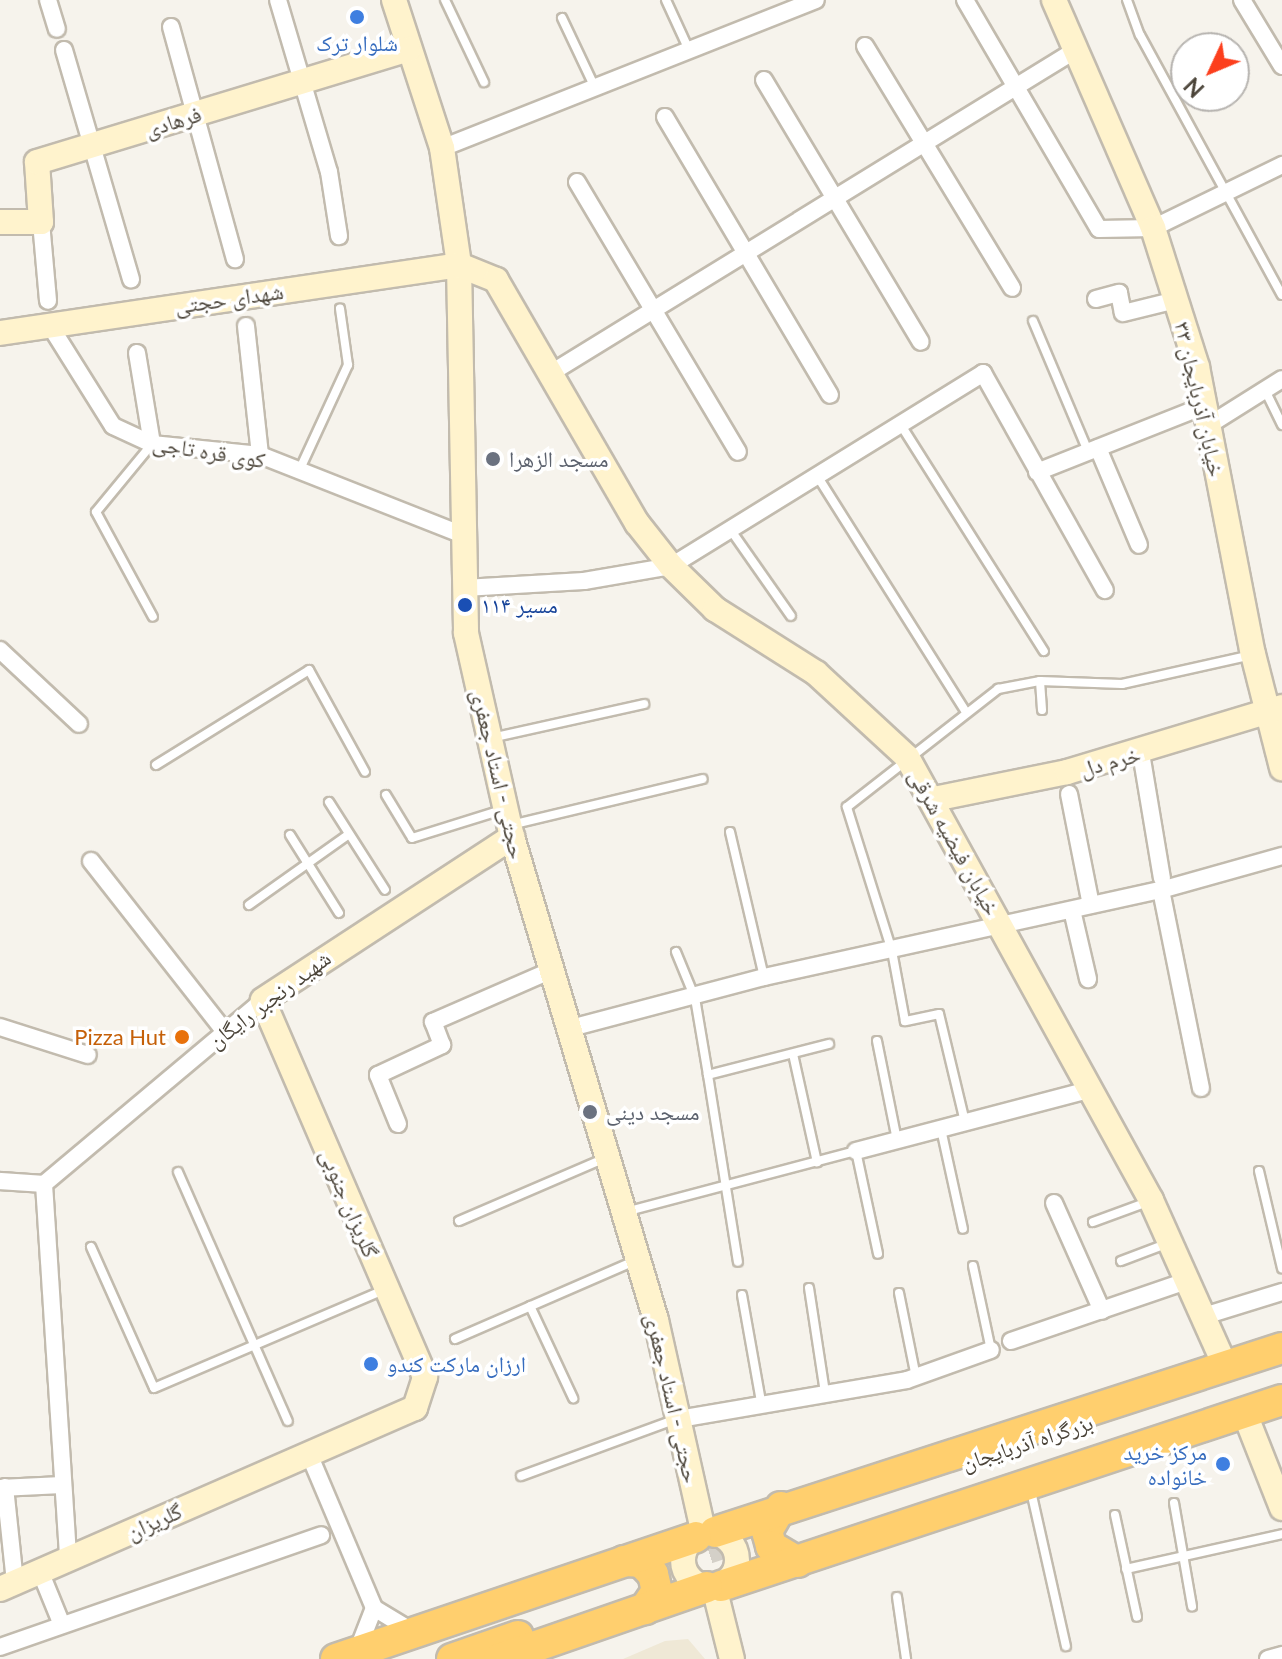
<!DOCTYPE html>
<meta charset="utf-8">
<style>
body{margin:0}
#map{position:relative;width:1282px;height:1659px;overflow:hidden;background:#f6f3ec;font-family:Lato,"Noto Naskh Arabic",sans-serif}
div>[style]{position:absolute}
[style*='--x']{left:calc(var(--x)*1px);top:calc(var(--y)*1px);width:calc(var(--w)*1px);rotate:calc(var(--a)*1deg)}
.education>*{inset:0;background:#efe8d6}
.highway-tunnel>*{height:30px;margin-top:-15px;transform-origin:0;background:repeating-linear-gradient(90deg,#d4d0c8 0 30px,transparent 0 45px)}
.roads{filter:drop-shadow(2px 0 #c2bbae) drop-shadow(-2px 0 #c2bbae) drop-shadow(0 2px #c2bbae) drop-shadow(0 -2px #c2bbae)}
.lane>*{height:8px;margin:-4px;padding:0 4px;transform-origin:4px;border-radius:4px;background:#fff}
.street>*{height:16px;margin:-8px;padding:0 8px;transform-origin:8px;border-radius:8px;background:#fff}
.secondary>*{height:24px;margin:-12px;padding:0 12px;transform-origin:12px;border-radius:12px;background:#fff3cd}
.secondary>.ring{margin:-12px;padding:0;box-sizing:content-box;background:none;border:24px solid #fff3cd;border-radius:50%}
.highway>*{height:30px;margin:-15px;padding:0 15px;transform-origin:15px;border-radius:15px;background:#ffcf6e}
.dots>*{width:22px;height:22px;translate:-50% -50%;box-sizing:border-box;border:4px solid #fff;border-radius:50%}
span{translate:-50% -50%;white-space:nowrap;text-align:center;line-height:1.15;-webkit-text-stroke:7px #fff;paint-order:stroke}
.shop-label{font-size:22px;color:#366cbe}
.left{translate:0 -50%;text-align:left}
.right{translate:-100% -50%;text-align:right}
.street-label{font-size:22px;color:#4b4439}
.worship-label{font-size:22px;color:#5b616d}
.transit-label{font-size:22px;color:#164399}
.food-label{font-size:22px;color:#c56008}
.north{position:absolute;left:1170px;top:32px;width:80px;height:80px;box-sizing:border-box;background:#fff;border:2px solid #b7b4b0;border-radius:50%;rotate:226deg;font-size:22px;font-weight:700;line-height:32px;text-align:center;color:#4b4439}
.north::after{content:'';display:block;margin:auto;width:28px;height:36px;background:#fc3f1d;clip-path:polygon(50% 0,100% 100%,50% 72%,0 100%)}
</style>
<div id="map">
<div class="education">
<div style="clip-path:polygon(688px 1639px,705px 1659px,623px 1659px,665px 1641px)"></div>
</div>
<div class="highway-tunnel">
<div style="--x:665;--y:1563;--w:92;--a:-18.4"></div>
</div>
<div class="roads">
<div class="lane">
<div style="--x:445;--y:0;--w:91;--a:64.6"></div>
<div style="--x:666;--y:0;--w:55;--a:65.3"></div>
<div style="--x:1127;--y:0;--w:37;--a:70"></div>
<div style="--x:1140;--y:35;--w:296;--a:61.4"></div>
<div style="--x:562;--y:18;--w:80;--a:64.7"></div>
<div style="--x:1033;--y:321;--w:141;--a:67.1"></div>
<div style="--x:1265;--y:390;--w:39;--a:64"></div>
<div style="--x:899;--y:422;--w:271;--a:57.7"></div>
<div style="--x:152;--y:444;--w:88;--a:129.5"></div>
<div style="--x:96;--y:512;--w:119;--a:61.5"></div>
<div style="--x:299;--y:471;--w:117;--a:-65.2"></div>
<div style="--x:348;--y:365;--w:57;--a:-98.1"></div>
<div style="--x:816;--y:474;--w:280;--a:57.8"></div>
<div style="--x:730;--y:529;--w:106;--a:55"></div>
<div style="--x:1040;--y:681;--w:29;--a:86"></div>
<div style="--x:491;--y:738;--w:157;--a:-12.5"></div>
<div style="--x:156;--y:765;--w:180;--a:-31.8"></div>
<div style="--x:309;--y:670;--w:116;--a:61.2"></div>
<div style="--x:386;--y:795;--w:50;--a:58.8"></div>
<div style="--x:412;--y:838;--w:97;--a:-17.3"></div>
<div style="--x:329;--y:802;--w:104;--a:57.5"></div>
<div style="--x:511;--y:825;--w:197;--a:-13.5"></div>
<div style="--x:730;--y:832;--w:149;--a:76.8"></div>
<div style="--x:290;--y:835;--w:92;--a:57.9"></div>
<div style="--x:249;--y:905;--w:121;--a:-35.3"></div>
<div style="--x:676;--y:952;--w:50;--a:67.6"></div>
<div style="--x:695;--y:998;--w:78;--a:80.4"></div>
<div style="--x:708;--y:1075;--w:125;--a:-14.4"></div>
<div style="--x:877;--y:1041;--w:101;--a:78.6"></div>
<div style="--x:793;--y:1054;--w:111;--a:77.5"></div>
<div style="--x:708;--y:1075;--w:189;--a:80.9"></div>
<div style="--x:965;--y:1122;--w:111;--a:-103.5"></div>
<div style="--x:939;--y:1014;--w:35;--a:168"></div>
<div style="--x:905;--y:1021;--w:71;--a:-100.5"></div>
<div style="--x:892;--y:951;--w:151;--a:-107.4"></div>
<div style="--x:847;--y:807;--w:192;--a:-38"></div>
<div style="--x:998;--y:689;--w:43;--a:-10.8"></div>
<div style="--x:1040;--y:681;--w:82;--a:2.1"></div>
<div style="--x:1122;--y:684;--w:133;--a:-12.6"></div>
<div style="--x:941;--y:1129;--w:102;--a:77.6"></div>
<div style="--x:1259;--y:1171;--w:100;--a:76.7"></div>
<div style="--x:178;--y:1172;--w:272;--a:66.2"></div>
<div style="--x:625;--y:1212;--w:239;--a:-14.8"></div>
<div style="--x:856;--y:1151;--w:105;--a:77.9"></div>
<div style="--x:459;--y:1221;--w:159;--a:-23.3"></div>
<div style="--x:1093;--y:1222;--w:61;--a:-20.2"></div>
<div style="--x:91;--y:1247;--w:154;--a:65.9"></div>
<div style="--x:154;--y:1388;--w:252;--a:-23.1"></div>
<div style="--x:1121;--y:1261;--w:48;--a:-20.7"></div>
<div style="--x:973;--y:1266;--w:86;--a:77.9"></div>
<div style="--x:809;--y:1288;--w:105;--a:81.3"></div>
<div style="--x:899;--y:1293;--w:86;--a:78.6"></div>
<div style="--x:742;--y:1295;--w:109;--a:79.9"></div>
<div style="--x:530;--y:1306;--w:102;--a:64.9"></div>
<div style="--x:455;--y:1339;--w:195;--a:-23.5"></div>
<div style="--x:521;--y:1476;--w:163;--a:-20.1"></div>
<div style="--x:1031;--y:1491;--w:159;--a:77.3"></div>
<div style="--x:1174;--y:1503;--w:105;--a:80.1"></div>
<div style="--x:1115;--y:1515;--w:104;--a:77.8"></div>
<div style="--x:1126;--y:1569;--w:160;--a:-12.6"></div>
<div style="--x:897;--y:1597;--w:63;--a:81.7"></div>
</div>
<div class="street">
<div style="--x:48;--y:0;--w:30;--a:73"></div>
<div style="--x:278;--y:0;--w:179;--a:73.5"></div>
<div style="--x:329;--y:172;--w:65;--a:81.1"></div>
<div style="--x:965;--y:0;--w:265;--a:59.7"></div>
<div style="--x:1099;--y:229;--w:54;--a:-1.1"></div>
<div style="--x:1153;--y:228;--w:144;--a:-26"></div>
<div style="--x:1242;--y:0;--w:77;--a:58.8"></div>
<div style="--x:171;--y:27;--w:241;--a:74.6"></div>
<div style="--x:865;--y:46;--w:283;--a:58.7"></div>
<div style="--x:64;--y:50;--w:239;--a:73.7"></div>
<div style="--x:764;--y:80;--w:305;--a:59.1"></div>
<div style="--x:665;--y:117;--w:323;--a:59.3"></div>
<div style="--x:442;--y:148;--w:402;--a:-21.6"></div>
<div style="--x:577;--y:182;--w:314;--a:59.2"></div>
<div style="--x:41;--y:222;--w:79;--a:84.9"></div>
<div style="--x:1096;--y:299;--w:24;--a:-15"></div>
<div style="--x:1119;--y:293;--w:20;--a:79"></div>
<div style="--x:1123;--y:313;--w:55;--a:-13.8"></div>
<div style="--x:49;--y:324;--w:120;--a:57.9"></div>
<div style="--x:113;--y:426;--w:43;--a:24.8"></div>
<div style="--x:152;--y:444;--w:109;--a:5.8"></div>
<div style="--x:260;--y:455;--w:218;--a:21.5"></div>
<div style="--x:246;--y:326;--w:130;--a:83.8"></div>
<div style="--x:137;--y:353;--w:92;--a:80.6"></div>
<div style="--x:551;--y:373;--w:614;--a:-31.62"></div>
<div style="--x:1209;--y:425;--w:86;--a:-32.2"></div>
<div style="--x:1098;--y:448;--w:105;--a:67.1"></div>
<div style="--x:1037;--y:472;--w:182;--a:-21.6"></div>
<div style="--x:464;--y:588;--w:120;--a:-3.3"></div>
<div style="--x:584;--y:581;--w:88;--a:-9.8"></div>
<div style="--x:671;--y:566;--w:367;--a:-31.7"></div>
<div style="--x:983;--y:373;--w:249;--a:60.7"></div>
<div style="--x:0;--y:650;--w:108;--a:43.1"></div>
<div style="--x:1141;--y:753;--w:127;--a:80.5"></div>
<div style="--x:1069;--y:794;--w:113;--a:78.8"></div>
<div style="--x:91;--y:861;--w:217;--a:51.9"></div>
<div style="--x:1161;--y:890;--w:202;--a:78.6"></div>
<div style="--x:1072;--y:910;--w:71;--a:76.9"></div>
<div style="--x:0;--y:1027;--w:92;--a:17.7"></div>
<div style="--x:571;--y:1028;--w:200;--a:-14.8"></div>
<div style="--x:764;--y:977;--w:406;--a:-12.4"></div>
<div style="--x:1161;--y:890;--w:126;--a:-15.7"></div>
<div style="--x:398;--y:1124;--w:53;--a:-112.2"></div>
<div style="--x:378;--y:1075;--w:71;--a:-25.1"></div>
<div style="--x:442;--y:1045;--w:25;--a:-111"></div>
<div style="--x:433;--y:1022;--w:130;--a:-23.6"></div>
<div style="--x:856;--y:1151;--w:245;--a:-14.7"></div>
<div style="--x:0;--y:1181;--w:44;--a:3.9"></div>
<div style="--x:44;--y:1184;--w:375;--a:86.3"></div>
<div style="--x:44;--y:1184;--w:286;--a:-40"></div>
<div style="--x:1054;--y:1203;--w:118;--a:66"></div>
<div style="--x:1204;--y:1316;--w:82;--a:-17.1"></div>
<div style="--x:1011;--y:1341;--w:188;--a:-18.9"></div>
<div style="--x:679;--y:1419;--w:231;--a:-9.7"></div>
<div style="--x:907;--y:1380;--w:89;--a:-19.7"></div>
<div style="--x:309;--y:1454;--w:167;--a:67.1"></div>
<div style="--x:5;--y:1487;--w:96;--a:84"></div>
<div style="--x:0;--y:1488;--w:62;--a:-2.8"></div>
<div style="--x:40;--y:1571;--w:58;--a:67.8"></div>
<div style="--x:0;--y:1647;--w:340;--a:-19.2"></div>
<div style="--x:358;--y:1649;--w:44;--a:-68.7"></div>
<div style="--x:374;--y:1608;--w:44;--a:31.2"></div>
<div style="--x:1268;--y:1659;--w:15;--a:-16"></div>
</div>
<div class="secondary">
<div style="--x:394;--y:0;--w:156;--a:72"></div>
<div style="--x:442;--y:148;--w:118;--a:81.7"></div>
<div style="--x:459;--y:265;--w:368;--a:88.9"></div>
<div style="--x:466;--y:633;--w:209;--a:77.3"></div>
<div style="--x:512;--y:837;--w:504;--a:73.4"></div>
<div style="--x:656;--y:1320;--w:219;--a:77.4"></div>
<div style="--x:1054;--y:0;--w:249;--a:66.5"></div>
<div style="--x:1153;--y:228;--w:146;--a:72.4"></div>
<div style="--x:1197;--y:367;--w:292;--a:79"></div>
<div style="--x:1253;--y:654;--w:118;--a:75.7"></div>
<div style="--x:0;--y:222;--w:41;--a:0"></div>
<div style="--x:41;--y:222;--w:60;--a:-93.8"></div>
<div style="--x:37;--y:162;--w:388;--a:-16.9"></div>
<div style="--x:0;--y:333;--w:464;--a:-8.4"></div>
<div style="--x:459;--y:265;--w:40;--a:22"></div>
<div style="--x:496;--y:280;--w:281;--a:59.9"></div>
<div style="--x:637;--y:523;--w:55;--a:51.7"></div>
<div style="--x:671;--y:566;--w:62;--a:44.3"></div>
<div style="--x:715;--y:609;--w:120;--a:32.4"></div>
<div style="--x:816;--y:673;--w:124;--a:42.7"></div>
<div style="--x:907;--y:757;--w:506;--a:61.15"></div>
<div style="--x:1151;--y:1200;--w:179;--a:65.9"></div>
<div style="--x:934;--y:799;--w:136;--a:-11.5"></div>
<div style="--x:1067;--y:772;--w:225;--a:-16.8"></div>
<div style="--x:1245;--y:1414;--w:101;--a:68.5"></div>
<div class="ring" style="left:683px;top:1533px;width:30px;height:30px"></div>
<div style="--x:714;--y:1587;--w:74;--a:76"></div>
<div style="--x:0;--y:1589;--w:453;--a:-23.6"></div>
<div style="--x:415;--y:1408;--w:33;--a:-72"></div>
<div style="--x:425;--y:1377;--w:410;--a:-113.3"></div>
<div style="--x:263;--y:1000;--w:298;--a:-33.2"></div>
</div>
<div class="highway">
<div style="--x:781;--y:1507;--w:28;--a:120"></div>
<div style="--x:767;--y:1531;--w:16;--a:75"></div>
<div style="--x:771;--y:1546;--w:31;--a:31"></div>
<div style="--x:715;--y:1532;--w:596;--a:-17.98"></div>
<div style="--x:624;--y:1561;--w:17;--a:3"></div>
<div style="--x:641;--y:1562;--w:17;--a:45"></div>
<div style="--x:653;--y:1574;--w:17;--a:77"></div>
<div style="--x:657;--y:1591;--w:22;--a:124"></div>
<div style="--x:721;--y:1586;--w:591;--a:-18.34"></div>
<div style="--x:336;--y:1659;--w:380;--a:-18.7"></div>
<div style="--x:452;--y:1659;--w:70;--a:-19.2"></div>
<div style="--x:499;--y:1659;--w:220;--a:-19.1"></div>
</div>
</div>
<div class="dots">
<div style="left:357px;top:17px;background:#3f7fe0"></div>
<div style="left:493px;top:459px;background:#6b7280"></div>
<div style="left:465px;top:605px;background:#1a4fb4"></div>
<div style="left:182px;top:1037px;background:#e8710a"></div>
<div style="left:590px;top:1112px;background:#6b7280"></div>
<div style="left:371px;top:1364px;background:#3f7fe0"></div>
<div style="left:1223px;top:1464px;background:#3f7fe0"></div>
</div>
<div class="shop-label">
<span style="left:357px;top:43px">شلوار ترک</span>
<span class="left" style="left:387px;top:1364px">ارزان مارکت کندو</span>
<span class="right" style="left:1207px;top:1464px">مرکز خرید<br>خانواده</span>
</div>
<div class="street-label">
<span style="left:173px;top:121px;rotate:-17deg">فرهادی</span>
<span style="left:229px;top:298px;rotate:-8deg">شهدای حجتی</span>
<span style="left:1200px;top:399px;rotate:77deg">خیابان آذربایجان ۳۳</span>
<span style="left:209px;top:451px;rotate:9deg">کوی قره تاجی</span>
<span style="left:1110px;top:761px;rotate:-15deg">خرم دل</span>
<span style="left:499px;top:774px;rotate:77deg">حجتی - استاد جعفری</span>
<span style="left:955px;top:842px;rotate:61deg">خیابان فیضیه شرقی</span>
<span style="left:269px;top:999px;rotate:-37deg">شهید رنجبر رایگان</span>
<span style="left:350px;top:1203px;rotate:67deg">گلریزان جنوبی</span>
<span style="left:673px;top:1398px;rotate:77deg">حجتی - استاد جعفری</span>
<span style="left:1027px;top:1442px;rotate:-18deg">بزرگراه آذربایجان</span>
<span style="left:154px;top:1521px;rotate:-24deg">گلریزان</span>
</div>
<div class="worship-label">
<span class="left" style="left:509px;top:459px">مسجد الزهرا</span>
<span class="left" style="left:606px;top:1112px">مسجد دینی</span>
</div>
<div class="transit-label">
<span class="left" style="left:481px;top:605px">مسیر ۱۱۴</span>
</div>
<div class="food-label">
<span class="right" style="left:166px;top:1037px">Pizza Hut</span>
</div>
<div class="north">N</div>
</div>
